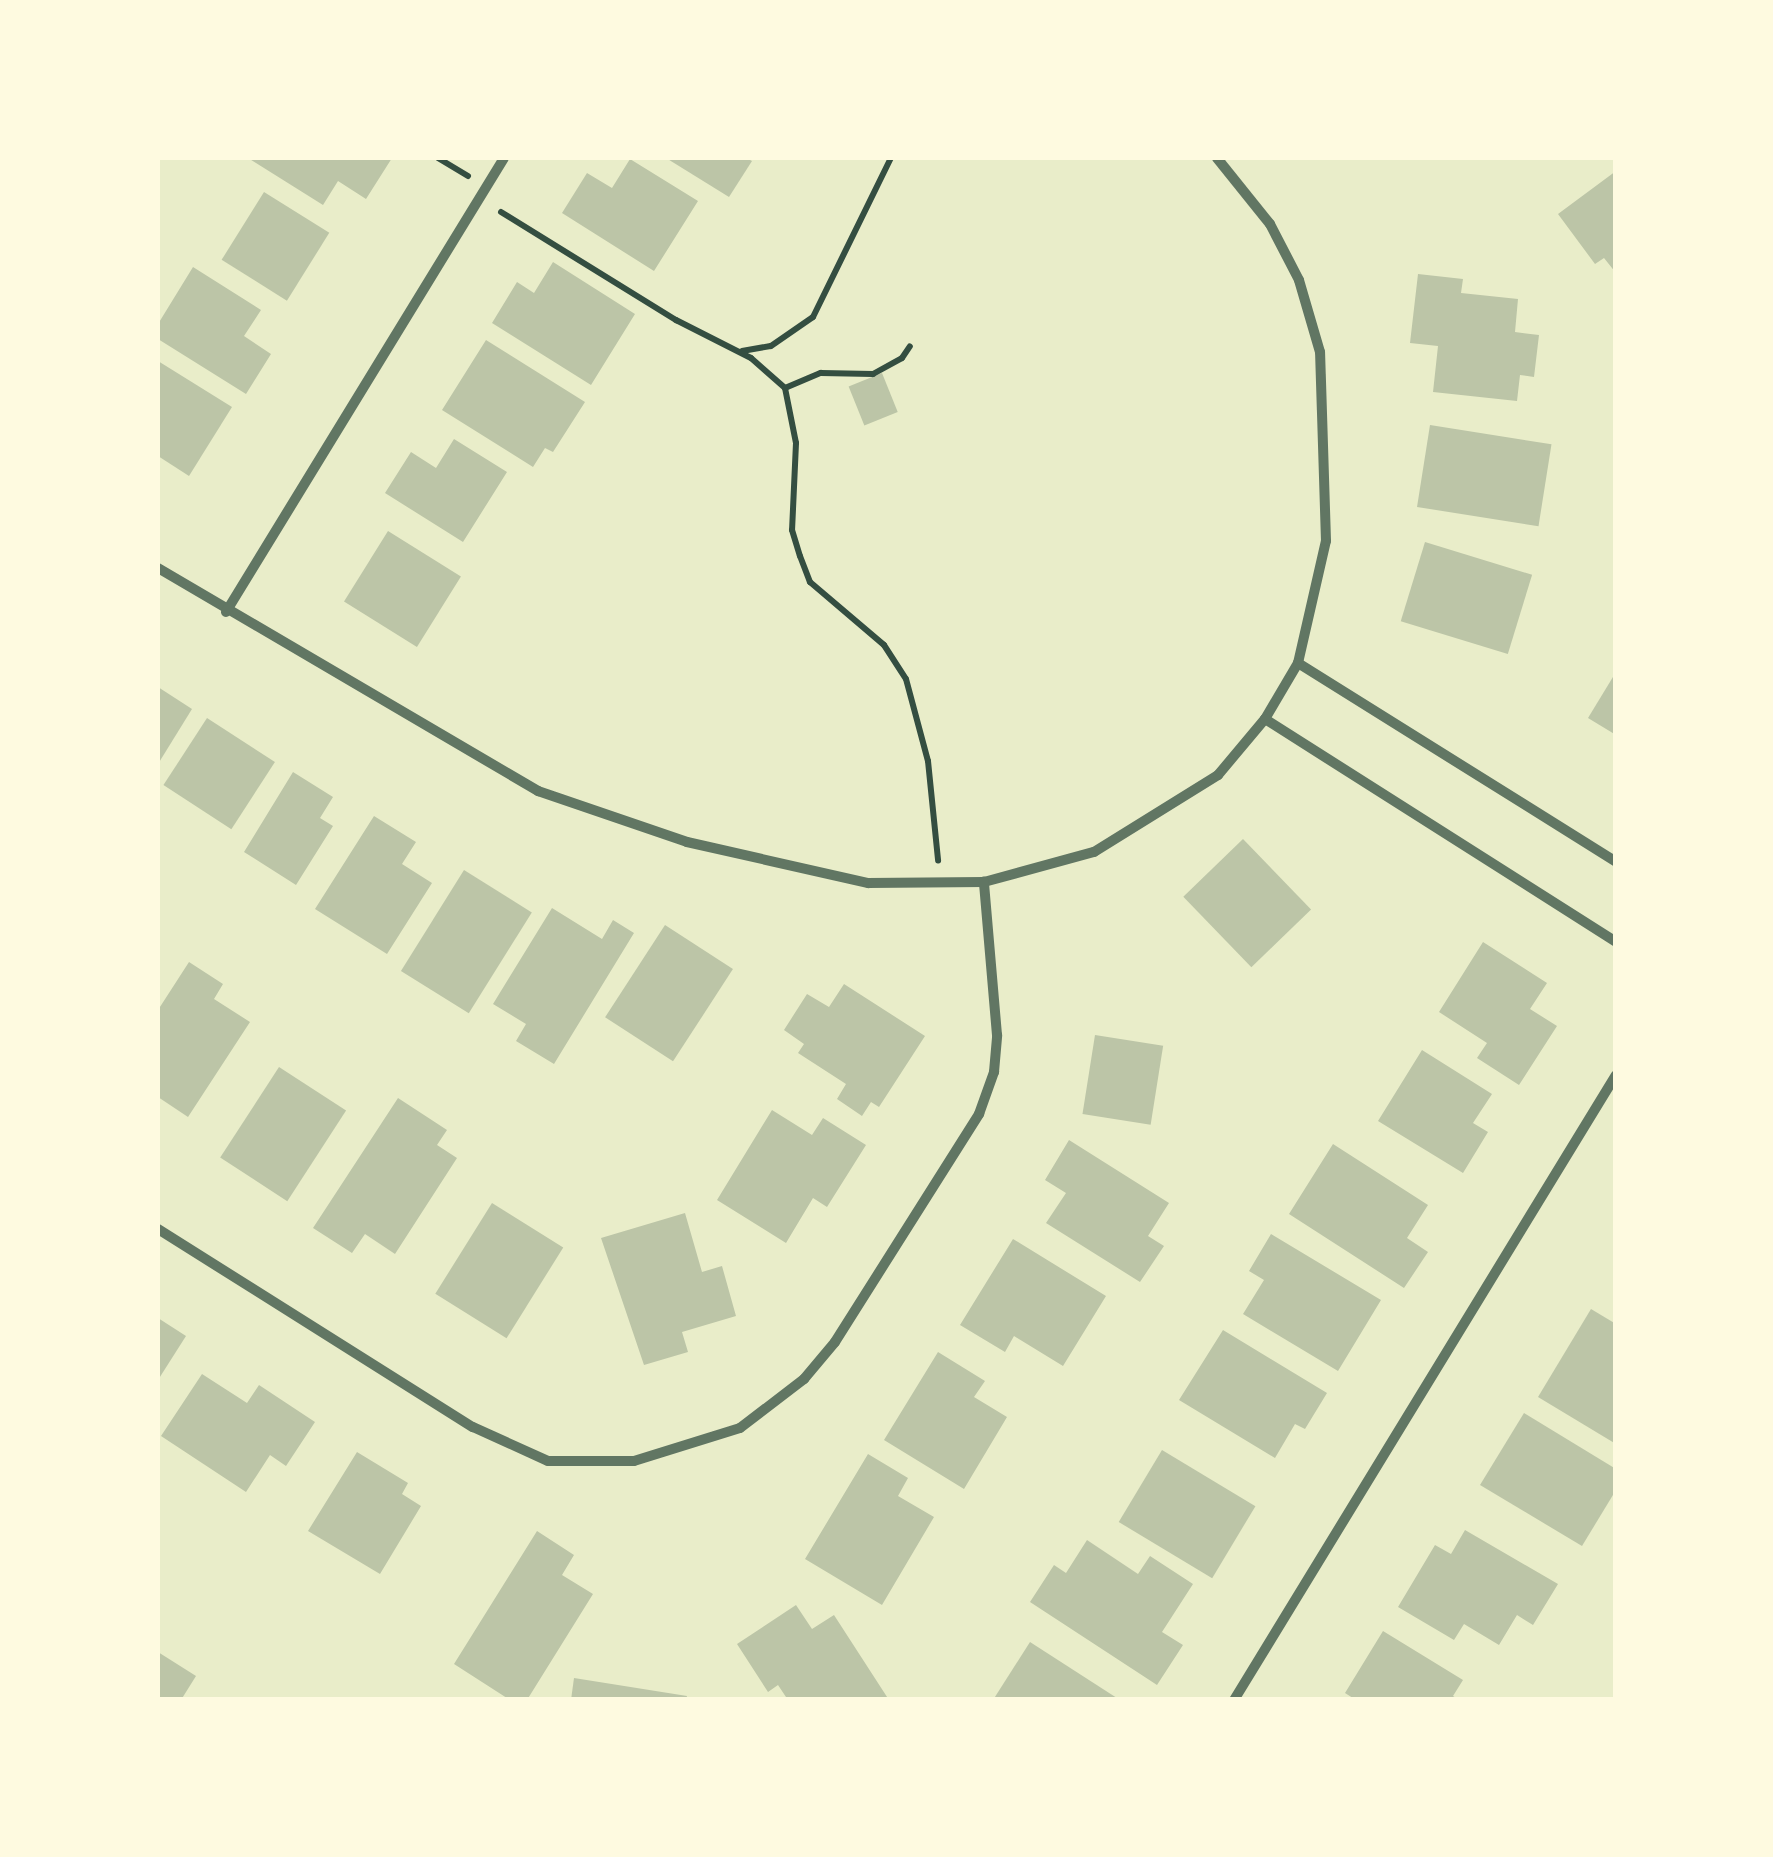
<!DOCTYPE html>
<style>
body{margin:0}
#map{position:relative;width:1773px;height:1857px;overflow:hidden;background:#e9edc9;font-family:Roboto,sans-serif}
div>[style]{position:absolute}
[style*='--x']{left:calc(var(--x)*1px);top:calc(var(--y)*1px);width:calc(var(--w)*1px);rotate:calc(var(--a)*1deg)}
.building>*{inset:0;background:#bcc5a7;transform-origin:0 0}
.path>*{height:6px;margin:-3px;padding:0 3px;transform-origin:3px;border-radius:3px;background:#344e41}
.minor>*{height:10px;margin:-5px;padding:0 5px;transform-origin:5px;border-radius:5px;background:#617663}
span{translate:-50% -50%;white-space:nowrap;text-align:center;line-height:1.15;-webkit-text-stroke:10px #fefae0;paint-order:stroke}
.frame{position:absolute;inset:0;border:160px solid #fefae0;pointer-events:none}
</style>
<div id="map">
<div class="building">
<div style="clip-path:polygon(248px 158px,392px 158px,366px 199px,338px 181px,323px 205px)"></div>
<div style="clip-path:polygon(666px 158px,746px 158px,752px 161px,729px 197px)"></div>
<div style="clip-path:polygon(630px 159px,698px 201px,654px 271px,562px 213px,587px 173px,612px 188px)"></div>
<div style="clip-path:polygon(1616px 171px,1616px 273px,1604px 258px,1595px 264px,1558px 214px)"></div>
<div style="left:264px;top:192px;width:77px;height:80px;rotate:32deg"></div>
<div style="clip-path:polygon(553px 262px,635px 314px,591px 385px,492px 323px,517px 282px,534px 293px)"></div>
<div style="clip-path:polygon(193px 267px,261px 310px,244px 336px,271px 354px,246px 394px,158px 339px,158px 324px)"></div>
<div style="clip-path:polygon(1418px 274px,1463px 279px,1461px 293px,1518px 299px,1515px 332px,1539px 335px,1534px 377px,1520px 375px,1517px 401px,1433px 392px,1438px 346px,1410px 343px)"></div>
<div style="clip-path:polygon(486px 340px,585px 402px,553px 452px,545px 448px,533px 467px,442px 410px)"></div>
<div style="clip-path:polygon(158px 361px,232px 407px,189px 476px,158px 456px)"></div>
<div style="left:882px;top:373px;width:42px;height:36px;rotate:68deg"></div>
<div style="left:1430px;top:425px;width:123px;height:83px;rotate:9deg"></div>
<div style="clip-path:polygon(454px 439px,507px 472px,463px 542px,385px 493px,411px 452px,436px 468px)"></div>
<div style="left:388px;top:531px;width:86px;height:83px;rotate:32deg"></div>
<div style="left:1425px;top:542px;width:112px;height:83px;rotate:17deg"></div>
<div style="clip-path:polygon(1616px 672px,1616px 735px,1588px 718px)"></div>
<div style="clip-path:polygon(158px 687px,192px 709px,158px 764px)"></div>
<div style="left:207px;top:718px;width:81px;height:80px;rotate:33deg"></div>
<div style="clip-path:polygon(293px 772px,333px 797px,320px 818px,333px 826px,296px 885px,244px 852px)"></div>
<div style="clip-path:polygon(374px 816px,416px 842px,402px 864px,432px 883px,387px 954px,315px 909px)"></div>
<div style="left:1243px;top:839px;width:98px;height:83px;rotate:46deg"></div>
<div style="left:464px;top:870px;width:80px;height:119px;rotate:32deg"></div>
<div style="clip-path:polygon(552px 908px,602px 939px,613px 920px,634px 933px,554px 1064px,516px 1041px,526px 1024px,493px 1004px)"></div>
<div style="left:665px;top:925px;width:81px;height:110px;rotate:33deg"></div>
<div style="clip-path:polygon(1483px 942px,1547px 983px,1530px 1009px,1557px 1026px,1519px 1085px,1477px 1058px,1487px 1043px,1439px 1012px)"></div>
<div style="clip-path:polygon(189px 962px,223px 984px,214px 999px,250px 1022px,188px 1117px,158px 1097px,158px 1010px)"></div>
<div style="clip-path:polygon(844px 984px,925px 1036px,879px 1107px,871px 1102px,862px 1116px,837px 1099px,846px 1084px,798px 1053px,804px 1044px,784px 1030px,807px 994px,829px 1007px)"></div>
<div style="left:1095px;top:1035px;width:69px;height:80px;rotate:9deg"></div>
<div style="clip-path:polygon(1422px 1050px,1492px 1094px,1473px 1123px,1488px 1132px,1463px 1173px,1378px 1121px)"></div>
<div style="left:279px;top:1067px;width:80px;height:108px;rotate:33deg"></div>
<div style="clip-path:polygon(398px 1098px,447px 1130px,437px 1145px,457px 1158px,395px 1254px,365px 1234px,352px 1253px,313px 1228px)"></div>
<div style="clip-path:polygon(772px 1110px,812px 1135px,823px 1118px,866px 1145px,827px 1207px,813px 1198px,786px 1243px,717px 1200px)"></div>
<div style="clip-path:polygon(1069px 1140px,1169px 1203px,1148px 1236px,1164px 1246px,1140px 1282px,1046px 1223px,1066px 1193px,1045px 1180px)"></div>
<div style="clip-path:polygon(1333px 1144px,1428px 1205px,1407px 1238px,1428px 1252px,1404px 1288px,1289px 1214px)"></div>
<div style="left:492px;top:1203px;width:84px;height:107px;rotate:32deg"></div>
<div style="clip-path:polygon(685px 1213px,702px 1272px,722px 1266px,736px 1316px,682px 1332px,688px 1352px,644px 1365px,601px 1238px)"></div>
<div style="clip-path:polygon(1271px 1234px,1381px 1300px,1338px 1371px,1243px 1314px,1264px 1280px,1249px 1271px)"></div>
<div style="clip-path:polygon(1013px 1239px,1106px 1296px,1063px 1366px,1014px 1336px,1005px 1352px,960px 1325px)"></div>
<div style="clip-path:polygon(1591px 1309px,1616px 1324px,1616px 1444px,1538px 1397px)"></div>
<div style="clip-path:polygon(158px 1318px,186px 1336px,158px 1380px)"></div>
<div style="clip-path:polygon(1223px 1330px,1327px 1393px,1305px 1429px,1295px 1424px,1275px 1458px,1179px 1400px)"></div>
<div style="clip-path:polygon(938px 1352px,985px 1381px,974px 1397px,1007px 1417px,964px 1489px,884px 1440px)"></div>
<div style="clip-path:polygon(202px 1374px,247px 1403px,259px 1385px,315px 1422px,286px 1466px,270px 1455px,246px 1492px,161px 1436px)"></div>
<div style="clip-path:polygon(1524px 1413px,1616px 1469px,1616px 1490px,1582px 1546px,1480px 1485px)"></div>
<div style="left:1162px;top:1450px;width:109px;height:84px;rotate:31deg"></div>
<div style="clip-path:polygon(357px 1452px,408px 1483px,402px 1494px,421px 1506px,380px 1574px,308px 1531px)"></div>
<div style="clip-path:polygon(868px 1454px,908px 1478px,898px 1496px,934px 1517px,882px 1605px,805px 1559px)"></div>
<div style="clip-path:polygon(1465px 1530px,1558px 1584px,1533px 1625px,1517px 1615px,1499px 1645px,1464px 1624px,1454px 1640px,1398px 1607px,1435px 1545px,1451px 1554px)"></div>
<div style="clip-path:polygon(537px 1531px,574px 1555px,562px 1575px,593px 1594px,527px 1700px,510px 1700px,454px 1664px)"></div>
<div style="clip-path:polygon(1087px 1540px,1138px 1574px,1150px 1556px,1193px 1584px,1162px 1632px,1183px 1645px,1157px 1685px,1030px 1602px,1054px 1565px,1066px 1573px)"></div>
<div style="clip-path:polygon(796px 1605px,812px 1629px,834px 1615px,889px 1700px,788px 1700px,778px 1685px,768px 1692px,737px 1644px)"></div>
<div style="clip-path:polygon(1383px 1631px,1463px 1680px,1453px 1696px,1459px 1700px,1356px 1700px,1345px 1693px)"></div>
<div style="clip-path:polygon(1030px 1642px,1120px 1700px,993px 1700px)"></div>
<div style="clip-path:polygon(158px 1652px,196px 1676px,181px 1700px,158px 1700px)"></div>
<div style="clip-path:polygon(574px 1678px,687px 1696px,686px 1700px,571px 1700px)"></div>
</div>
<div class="path">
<div style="--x:438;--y:158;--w:35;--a:31"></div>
<div style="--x:501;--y:212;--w:206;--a:31.7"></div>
<div style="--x:676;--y:320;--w:84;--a:26.9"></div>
<div style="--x:751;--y:358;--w:45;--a:41.4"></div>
<div style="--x:785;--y:388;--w:56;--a:78.7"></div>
<div style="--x:796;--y:443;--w:87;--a:92.6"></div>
<div style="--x:792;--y:530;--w:27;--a:73"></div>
<div style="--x:800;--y:556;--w:28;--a:69"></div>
<div style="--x:810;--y:582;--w:97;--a:40.4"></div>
<div style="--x:884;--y:645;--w:40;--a:57.1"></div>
<div style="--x:906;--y:679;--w:85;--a:75"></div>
<div style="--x:928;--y:761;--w:100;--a:84.2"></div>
<div style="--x:742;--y:351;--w:29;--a:-10"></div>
<div style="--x:771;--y:346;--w:51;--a:-34.6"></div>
<div style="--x:813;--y:317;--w:177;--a:-63.9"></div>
<div style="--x:785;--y:388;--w:39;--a:-23"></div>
<div style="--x:821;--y:373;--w:52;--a:1.1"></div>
<div style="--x:873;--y:374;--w:33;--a:-29"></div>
<div style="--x:902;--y:358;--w:14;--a:-56"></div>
</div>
<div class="minor">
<div style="--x:158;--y:568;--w:441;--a:30.4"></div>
<div style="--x:538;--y:791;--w:157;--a:18.9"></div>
<div style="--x:687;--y:842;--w:186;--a:12.8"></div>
<div style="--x:868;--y:883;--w:116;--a:-0.5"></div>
<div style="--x:984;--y:882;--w:114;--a:-15.3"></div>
<div style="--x:1094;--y:852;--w:146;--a:-31.8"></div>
<div style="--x:1218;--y:775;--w:73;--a:-50"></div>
<div style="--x:1265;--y:719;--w:65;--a:-59.5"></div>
<div style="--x:1298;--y:663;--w:125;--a:-77.1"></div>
<div style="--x:1326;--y:541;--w:189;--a:-91.8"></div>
<div style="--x:1320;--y:352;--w:75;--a:-106.3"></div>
<div style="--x:1299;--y:280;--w:63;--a:-117.4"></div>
<div style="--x:1270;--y:224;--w:85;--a:-128.8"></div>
<div style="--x:226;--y:612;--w:532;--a:-58.52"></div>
<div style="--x:1298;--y:663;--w:375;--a:32"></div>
<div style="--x:1265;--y:719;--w:416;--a:32.4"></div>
<div style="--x:158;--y:1229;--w:372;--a:32.2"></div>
<div style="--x:473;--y:1427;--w:82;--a:24.4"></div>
<div style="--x:548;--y:1461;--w:86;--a:0"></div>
<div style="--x:634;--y:1461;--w:111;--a:-17.3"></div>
<div style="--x:740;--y:1428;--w:81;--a:-37.4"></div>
<div style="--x:804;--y:1379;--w:48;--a:-50"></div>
<div style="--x:835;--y:1342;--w:270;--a:-57.7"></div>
<div style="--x:979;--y:1114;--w:45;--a:-70.3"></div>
<div style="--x:994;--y:1072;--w:37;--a:-85"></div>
<div style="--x:997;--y:1035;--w:154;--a:-94.9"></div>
<div style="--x:1234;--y:1700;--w:732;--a:-58.57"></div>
</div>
<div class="frame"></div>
</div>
